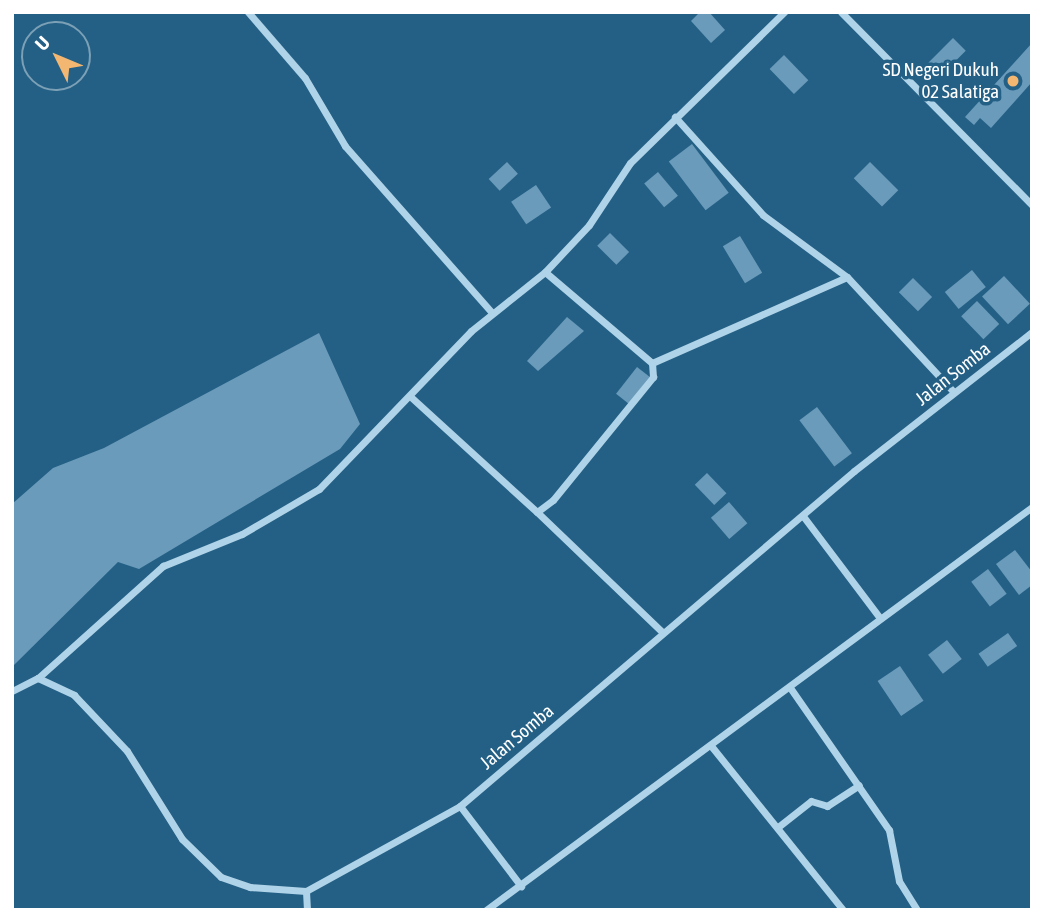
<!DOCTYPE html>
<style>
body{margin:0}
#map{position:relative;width:1044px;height:922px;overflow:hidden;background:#246085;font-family:"Asap Condensed",sans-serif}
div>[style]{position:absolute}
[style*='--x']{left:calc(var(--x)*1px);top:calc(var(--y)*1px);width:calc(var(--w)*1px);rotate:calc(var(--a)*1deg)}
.building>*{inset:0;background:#6a9bba;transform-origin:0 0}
.street>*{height:7px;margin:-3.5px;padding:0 3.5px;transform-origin:3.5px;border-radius:3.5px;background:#afd3e8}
.dots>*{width:19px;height:19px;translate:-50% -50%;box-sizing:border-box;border:4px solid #246085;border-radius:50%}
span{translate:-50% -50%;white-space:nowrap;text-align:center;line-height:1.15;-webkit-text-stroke:7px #246085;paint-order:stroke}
.poi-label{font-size:19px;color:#fff}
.right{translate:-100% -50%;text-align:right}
.street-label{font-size:19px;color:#fff}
.frame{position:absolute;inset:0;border:14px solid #fff;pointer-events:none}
.north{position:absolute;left:21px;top:21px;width:70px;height:70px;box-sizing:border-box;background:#246085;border:2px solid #7ca0b6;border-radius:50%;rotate:313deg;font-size:19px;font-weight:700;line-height:28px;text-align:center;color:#fff}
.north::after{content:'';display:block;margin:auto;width:24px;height:32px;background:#f3b772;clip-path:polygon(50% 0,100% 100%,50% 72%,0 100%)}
</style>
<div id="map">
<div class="building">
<div style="clip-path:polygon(700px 12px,709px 12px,725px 30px,711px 43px,691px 21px)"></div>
<div style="left:953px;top:38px;width:18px;height:37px;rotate:45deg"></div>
<div style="clip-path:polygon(1032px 43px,1032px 82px,991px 128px,980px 118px,974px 125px,965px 117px)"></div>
<div style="left:784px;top:55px;width:35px;height:20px;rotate:46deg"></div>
<div style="left:692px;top:144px;width:61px;height:29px;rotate:53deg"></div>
<div style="left:507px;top:162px;width:16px;height:25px;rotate:47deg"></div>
<div style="left:870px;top:162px;width:40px;height:23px;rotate:45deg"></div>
<div style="left:658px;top:172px;width:31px;height:18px;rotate:50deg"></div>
<div style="left:536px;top:185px;width:27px;height:30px;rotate:56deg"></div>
<div style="left:610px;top:233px;width:27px;height:18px;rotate:45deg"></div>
<div style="left:740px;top:236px;width:43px;height:20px;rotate:59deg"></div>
<div style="left:972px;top:270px;width:22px;height:35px;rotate:51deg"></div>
<div style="left:1004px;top:276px;width:38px;height:30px;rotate:47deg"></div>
<div style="left:913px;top:278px;width:27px;height:20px;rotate:45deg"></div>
<div style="left:977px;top:301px;width:32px;height:22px;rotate:46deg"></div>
<div style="clip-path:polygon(567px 317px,584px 331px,538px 371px,527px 361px)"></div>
<div style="clip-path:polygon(319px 333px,360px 424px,340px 449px,139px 569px,118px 562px,12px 667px,12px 504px,53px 468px,104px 448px)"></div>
<div style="left:637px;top:367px;width:16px;height:34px;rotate:38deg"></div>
<div style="left:817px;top:407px;width:58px;height:22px;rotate:53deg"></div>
<div style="left:707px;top:473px;width:28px;height:17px;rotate:46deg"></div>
<div style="left:729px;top:502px;width:28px;height:24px;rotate:49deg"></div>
<div style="clip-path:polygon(1015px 550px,1032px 572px,1032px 585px,1019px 595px,996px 564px)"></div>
<div style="left:988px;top:569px;width:31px;height:21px;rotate:53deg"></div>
<div style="left:1008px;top:633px;width:16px;height:36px;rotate:55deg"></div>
<div style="left:947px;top:640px;width:24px;height:24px;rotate:52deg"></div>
<div style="left:900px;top:666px;width:42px;height:27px;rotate:56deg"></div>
</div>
<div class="street">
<div style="--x:248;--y:12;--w:87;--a:49.2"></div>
<div style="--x:305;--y:78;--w:79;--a:59.5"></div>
<div style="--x:345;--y:146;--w:222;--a:48.6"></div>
<div style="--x:841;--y:12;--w:272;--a:45.3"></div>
<div style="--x:847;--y:277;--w:157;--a:47.1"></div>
<div style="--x:652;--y:363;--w:213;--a:-23.8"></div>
<div style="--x:847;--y:277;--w:104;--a:-143.6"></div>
<div style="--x:763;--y:215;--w:132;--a:-131.9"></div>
<div style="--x:412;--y:398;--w:169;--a:42.4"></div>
<div style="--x:537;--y:512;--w:20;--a:-37"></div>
<div style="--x:553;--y:500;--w:159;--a:-50.9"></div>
<div style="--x:653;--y:377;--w:14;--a:-94"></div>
<div style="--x:652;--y:363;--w:140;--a:-139.6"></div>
<div style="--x:537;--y:512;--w:172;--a:43.8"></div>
<div style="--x:803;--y:516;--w:128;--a:53"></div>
<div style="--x:38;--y:678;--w:168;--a:-41.9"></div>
<div style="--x:163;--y:566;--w:85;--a:-22.1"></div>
<div style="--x:242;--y:534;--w:89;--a:-30.3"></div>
<div style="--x:319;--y:489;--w:219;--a:-46.1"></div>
<div style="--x:471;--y:331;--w:95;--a:-38.6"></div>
<div style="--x:545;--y:272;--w:64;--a:-46.9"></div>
<div style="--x:589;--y:225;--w:74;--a:-56.5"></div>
<div style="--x:630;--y:163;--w:216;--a:-44.4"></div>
<div style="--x:791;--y:689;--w:172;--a:55.2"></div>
<div style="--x:889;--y:830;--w:52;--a:78.9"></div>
<div style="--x:899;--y:881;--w:34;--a:58"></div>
<div style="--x:12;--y:691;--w:29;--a:-27"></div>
<div style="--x:38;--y:678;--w:40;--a:25"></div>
<div style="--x:74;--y:695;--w:77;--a:46.6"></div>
<div style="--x:127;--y:751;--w:104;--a:58"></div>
<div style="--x:182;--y:839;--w:54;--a:44.3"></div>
<div style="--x:221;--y:877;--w:31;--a:19"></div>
<div style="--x:250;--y:887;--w:56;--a:4.1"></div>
<div style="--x:306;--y:891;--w:176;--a:-28.9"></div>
<div style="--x:460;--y:806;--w:517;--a:-40.37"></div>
<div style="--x:854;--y:471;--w:226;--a:-38"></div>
<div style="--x:712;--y:747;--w:209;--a:51.2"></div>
<div style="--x:460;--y:806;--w:101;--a:52.7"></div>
<div style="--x:778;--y:827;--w:42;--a:-38.2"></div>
<div style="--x:811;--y:801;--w:17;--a:17"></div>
<div style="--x:827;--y:806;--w:38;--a:-33"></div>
<div style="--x:306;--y:891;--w:19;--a:87"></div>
<div style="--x:486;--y:910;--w:679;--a:-36.43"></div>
</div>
<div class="dots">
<div style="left:1013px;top:81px;background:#f3b772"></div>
</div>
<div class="poi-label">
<span class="right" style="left:999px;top:81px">SD Negeri Dukuh<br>02 Salatiga</span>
</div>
<div class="street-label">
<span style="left:953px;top:374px;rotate:-38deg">Jalan Somba</span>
<span style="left:517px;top:737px;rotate:-40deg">Jalan Somba</span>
</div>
<div class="frame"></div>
<div class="north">U</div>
</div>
